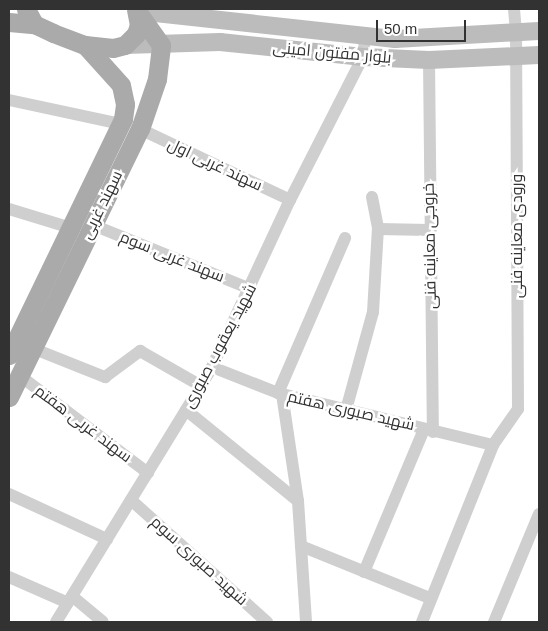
<!DOCTYPE html>
<meta charset="utf-8">
<style>
body{margin:0}
#map{position:relative;width:548px;height:631px;overflow:hidden;background:#fff;font-family:Helvetica,Cairo,sans-serif}
div>[style]{position:absolute}
[style*='--x']{left:calc(var(--x)*1px);top:calc(var(--y)*1px);width:calc(var(--w)*1px);rotate:calc(var(--a)*1deg)}
.street>*{height:12px;margin:-6px;padding:0 6px;transform-origin:6px;border-radius:6px;background:#cfcfcf}
.secondary>*{height:18px;margin:-9px;padding:0 9px;transform-origin:9px;border-radius:9px;background:#bcbcbc}
.primary>*{height:19px;margin:-9.5px;padding:0 9.5px;transform-origin:9.5px;border-radius:9.5px;background:#aaa}
span{translate:-50% -50%;white-space:nowrap;text-align:center;line-height:1.15;-webkit-text-stroke:5px #fff;paint-order:stroke}
.street-label{font-size:16px;color:#323232}
.frame{position:absolute;inset:0;border:10px solid #323232;pointer-events:none}
.scale{position:absolute;left:376px;top:20px;width:90px;height:22px;box-sizing:border-box;border:2px solid #323232;border-top:0;padding-left:6px;font-size:15px;line-height:18px;white-space:nowrap;color:#323232;-webkit-text-stroke:4px #fff;paint-order:stroke}
</style>
<div id="map">
<div class="street">
<div style="--x:429;--y:60;--w:372;--a:89.4"></div>
<div style="--x:9;--y:100;--w:115;--a:12.1"></div>
<div style="--x:140;--y:129;--w:166;--a:25.3"></div>
<div style="--x:372;--y:197;--w:33;--a:79"></div>
<div style="--x:378;--y:229;--w:51;--a:1.1"></div>
<div style="--x:9;--y:209;--w:65;--a:17"></div>
<div style="--x:93;--y:225;--w:170;--a:22.1"></div>
<div style="--x:32;--y:348;--w:79;--a:21.7"></div>
<div style="--x:105;--y:377;--w:44;--a:-36.6"></div>
<div style="--x:140;--y:351;--w:70;--a:29.8"></div>
<div style="--x:212;--y:367;--w:71;--a:21.5"></div>
<div style="--x:278;--y:393;--w:221;--a:13.6"></div>
<div style="--x:19;--y:375;--w:162;--a:37.2"></div>
<div style="--x:278;--y:393;--w:169;--a:-66.6"></div>
<div style="--x:282;--y:394;--w:108;--a:81.5"></div>
<div style="--x:298;--y:501;--w:121;--a:86.2"></div>
<div style="--x:186;--y:410;--w:144;--a:39.1"></div>
<div style="--x:346;--y:410;--w:102;--a:-74.6"></div>
<div style="--x:373;--y:312;--w:83;--a:-86.6"></div>
<div style="--x:9;--y:494;--w:108;--a:24.7"></div>
<div style="--x:131;--y:500;--w:183;--a:41.9"></div>
<div style="--x:301;--y:546;--w:139;--a:22"></div>
<div style="--x:364;--y:572;--w:155;--a:-67.2"></div>
<div style="--x:9;--y:577;--w:64;--a:23.8"></div>
<div style="--x:72;--y:596;--w:40;--a:40"></div>
<div style="--x:56;--y:622;--w:299;--a:-58.5"></div>
<div style="--x:212;--y:367;--w:184;--a:-65"></div>
<div style="--x:290;--y:200;--w:161;--a:-63"></div>
<div style="--x:363;--y:57;--w:21;--a:-85"></div>
<div style="--x:422;--y:622;--w:191;--a:-68.1"></div>
<div style="--x:493;--y:445;--w:44;--a:-55.2"></div>
<div style="--x:518;--y:409;--w:377;--a:-90.3"></div>
<div style="--x:516;--y:32;--w:23;--a:-95"></div>
<div style="--x:494;--y:622;--w:117;--a:-67.4"></div>
</div>
<div class="secondary">
<div style="--x:137;--y:11;--w:260;--a:6.2"></div>
<div style="--x:395;--y:39;--w:144;--a:-3.2"></div>
<div style="--x:125;--y:45;--w:95;--a:-1.8"></div>
<div style="--x:220;--y:42;--w:144;--a:6"></div>
<div style="--x:363;--y:57;--w:66;--a:2.6"></div>
<div style="--x:429;--y:60;--w:110;--a:-2.6"></div>
</div>
<div class="primary">
<div style="--x:26;--y:9;--w:17;--a:62"></div>
<div style="--x:34;--y:24;--w:21;--a:25"></div>
<div style="--x:53;--y:33;--w:34;--a:21"></div>
<div style="--x:85;--y:45;--w:28;--a:6"></div>
<div style="--x:113;--y:48;--w:12;--a:-14"></div>
<div style="--x:125;--y:45;--w:16;--a:-45"></div>
<div style="--x:136;--y:34;--w:9;--a:-72"></div>
<div style="--x:139;--y:25;--w:15;--a:-101"></div>
<div style="--x:9;--y:22;--w:25;--a:5"></div>
<div style="--x:9;--y:355;--w:262;--a:-64.2"></div>
<div style="--x:123;--y:119;--w:15;--a:-82"></div>
<div style="--x:125;--y:104;--w:19;--a:-102"></div>
<div style="--x:121;--y:85;--w:54;--a:-132"></div>
<div style="--x:9;--y:397;--w:298;--a:-64"></div>
<div style="--x:140;--y:129;--w:53;--a:-71.2"></div>
<div style="--x:157;--y:79;--w:34;--a:-83"></div>
<div style="--x:161;--y:45;--w:42;--a:-125.2"></div>
</div>
<div class="street-label">
<span style="left:332px;top:53px;rotate:5deg">بلوار مفتون امینی</span>
<span style="left:215px;top:165px;rotate:25deg">سهند غربی اول</span>
<span style="left:102px;top:205px;rotate:-64deg">سهند غربی</span>
<span style="left:517px;top:236px;rotate:-90deg">ورودی معاینه فنی</span>
<span style="left:430px;top:246px;rotate:-91deg">خروجی معاینه فنی</span>
<span style="left:172px;top:257px;rotate:22deg">سهند غربی سوم</span>
<span style="left:220px;top:346px;rotate:-62deg">شهید یعقوب صبوری</span>
<span style="left:351px;top:411px;rotate:13deg">شهید صبوری هفتم</span>
<span style="left:83px;top:424px;rotate:37deg">سهند غربی هفتم</span>
<span style="left:199px;top:561px;rotate:42deg">شهید صبوری سوم</span>
</div>
<div class="frame"></div>
<div class="scale">50 m</div>
</div>
